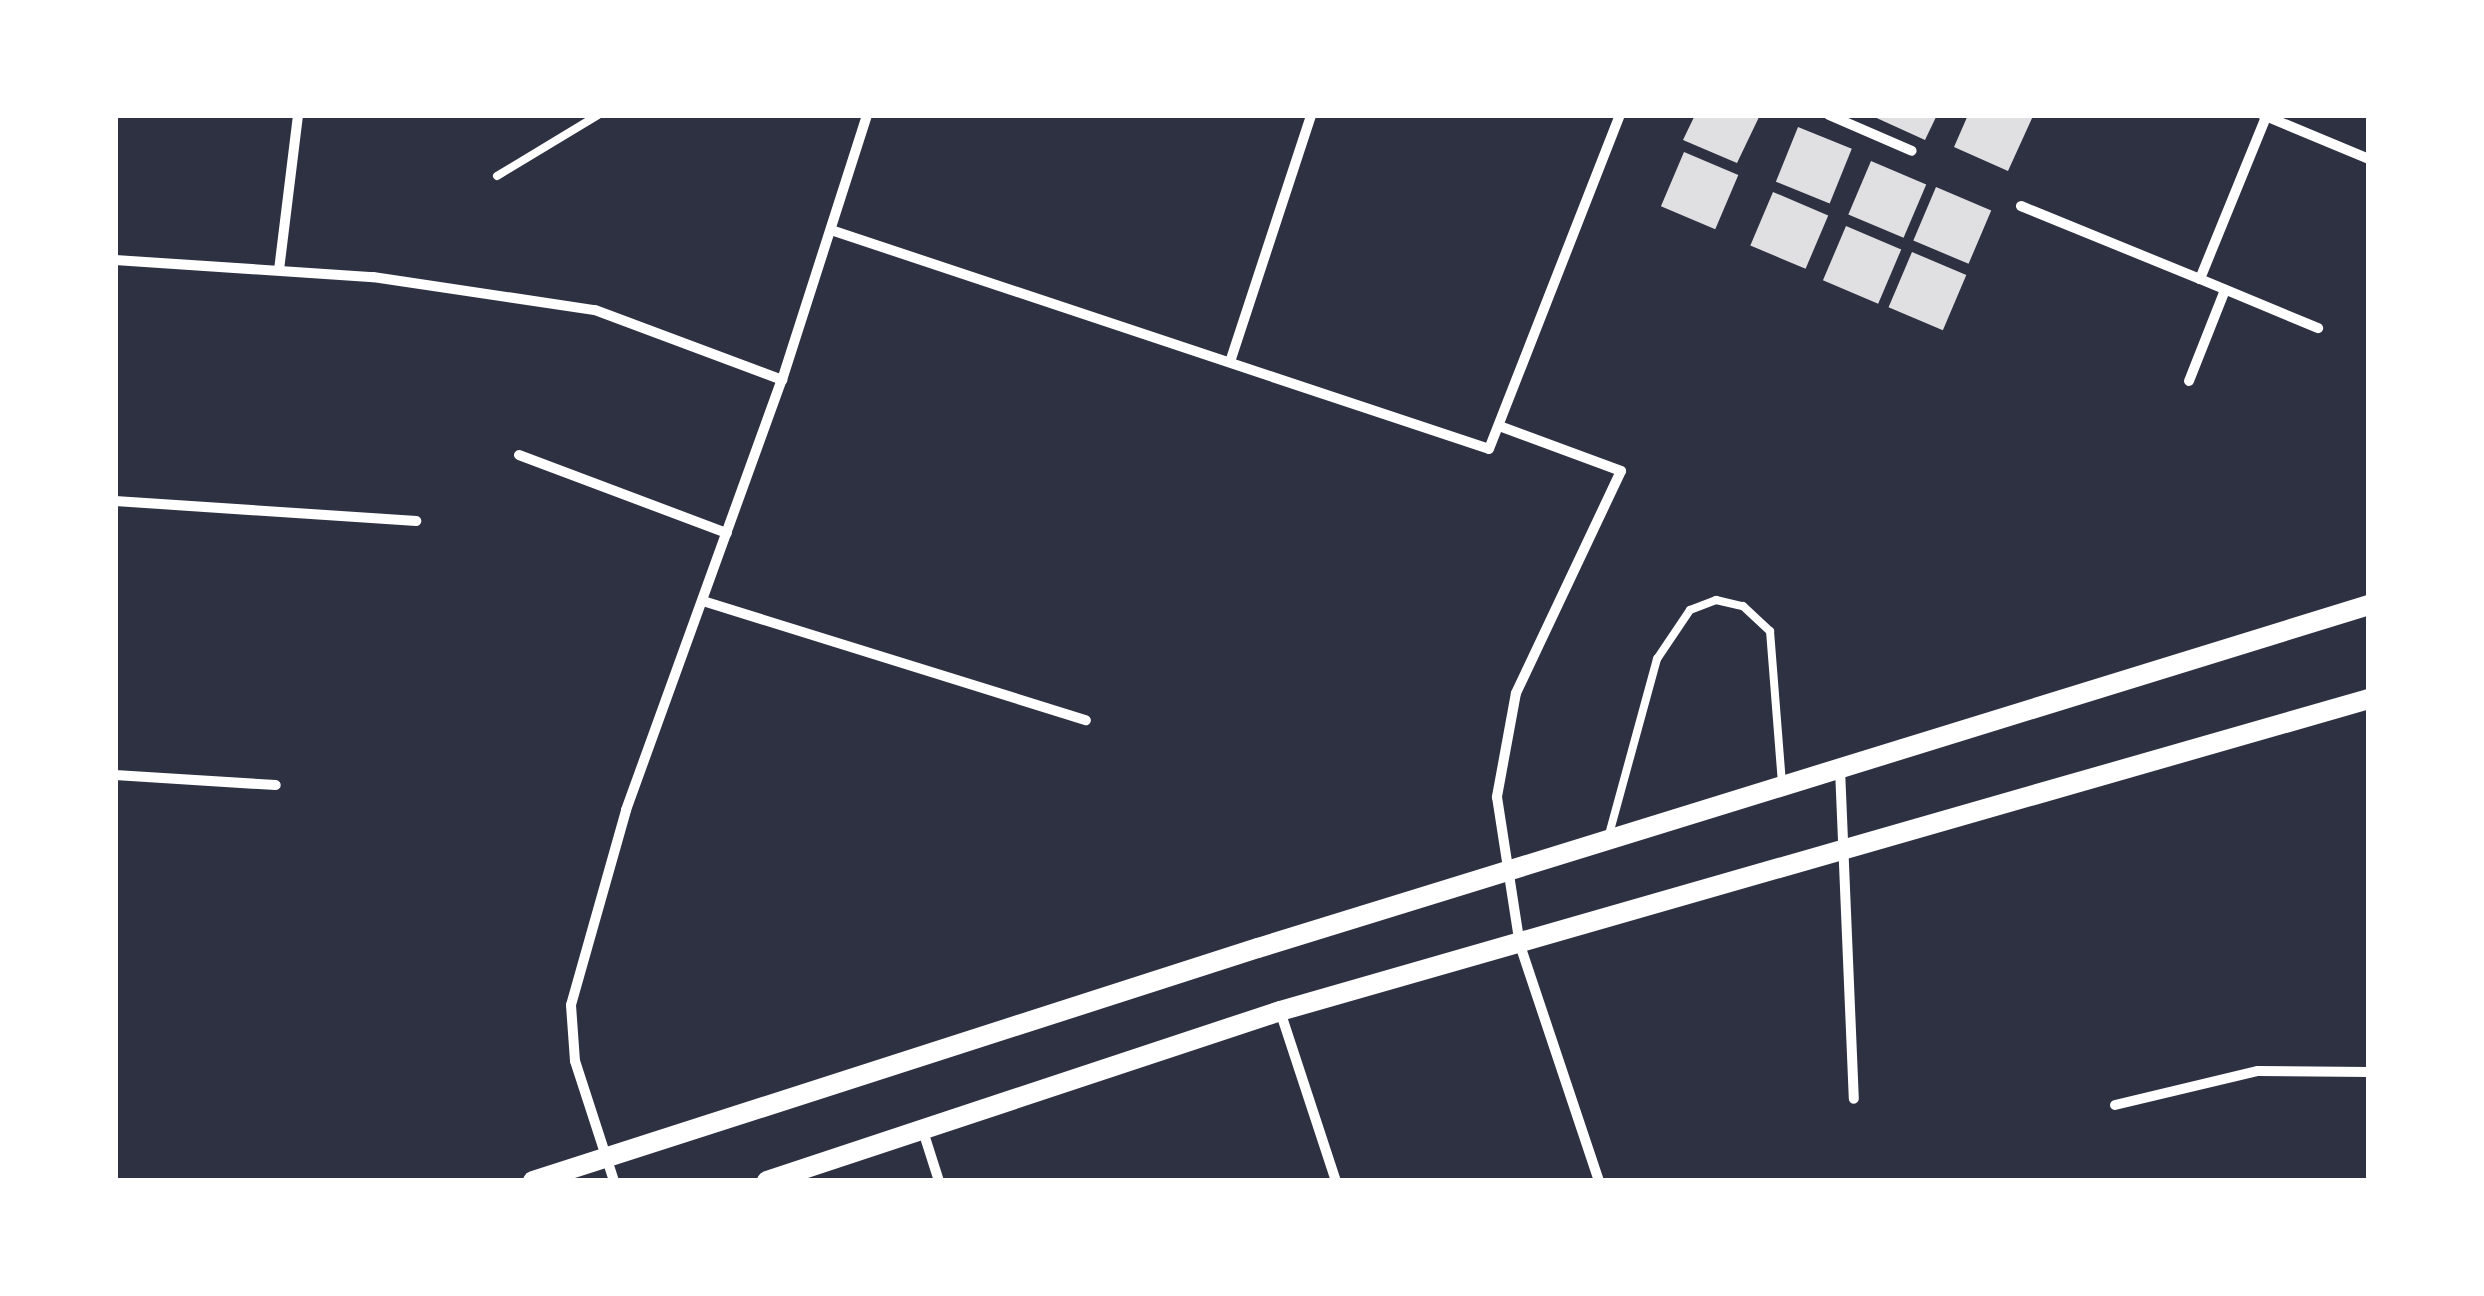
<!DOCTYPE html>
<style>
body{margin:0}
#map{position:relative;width:2484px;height:1296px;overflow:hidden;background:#2d3142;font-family:Montserrat,sans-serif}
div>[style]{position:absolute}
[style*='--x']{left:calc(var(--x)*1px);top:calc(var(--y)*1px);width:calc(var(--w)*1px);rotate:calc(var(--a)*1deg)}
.building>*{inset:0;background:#e0e0e3;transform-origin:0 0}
.service>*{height:8px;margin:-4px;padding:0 4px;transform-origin:4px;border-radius:4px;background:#fff}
.minor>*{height:10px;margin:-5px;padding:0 5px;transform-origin:5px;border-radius:5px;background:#fff}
.secondary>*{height:20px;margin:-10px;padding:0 10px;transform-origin:10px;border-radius:10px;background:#fff}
span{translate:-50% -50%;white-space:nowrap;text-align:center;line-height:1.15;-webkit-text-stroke:9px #fff;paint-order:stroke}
.frame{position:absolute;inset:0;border:118px solid #fff;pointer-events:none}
</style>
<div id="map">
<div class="building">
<div style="clip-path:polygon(1695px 115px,1760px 115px,1737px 163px,1683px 140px)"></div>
<div style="clip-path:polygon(1870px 115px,1937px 115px,1925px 140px)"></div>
<div style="clip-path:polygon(1968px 115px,2033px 116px,2008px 171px,1954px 147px)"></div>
<div style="left:1798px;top:127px;width:58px;height:59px;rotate:22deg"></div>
<div style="left:1684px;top:152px;width:59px;height:59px;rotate:23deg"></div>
<div style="left:1871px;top:161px;width:60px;height:58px;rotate:23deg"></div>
<div style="left:1936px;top:187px;width:60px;height:58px;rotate:23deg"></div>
<div style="left:1773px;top:192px;width:60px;height:58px;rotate:23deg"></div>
<div style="left:1846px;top:226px;width:60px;height:59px;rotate:23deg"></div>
<div style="left:1912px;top:252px;width:59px;height:60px;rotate:23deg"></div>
</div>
<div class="service">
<div style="--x:497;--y:176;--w:118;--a:-31.1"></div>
<div style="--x:1608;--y:838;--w:186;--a:-74.7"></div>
<div style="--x:1657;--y:659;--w:59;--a:-56"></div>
<div style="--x:1690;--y:610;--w:28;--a:-21"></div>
<div style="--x:1716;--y:600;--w:28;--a:13"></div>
<div style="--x:1743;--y:606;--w:37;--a:43"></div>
<div style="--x:1770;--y:631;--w:153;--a:85.5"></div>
</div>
<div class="minor">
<div style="--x:1829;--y:115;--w:90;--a:23.4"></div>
<div style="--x:2263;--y:115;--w:115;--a:22.5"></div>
<div style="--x:2266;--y:117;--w:175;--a:112.2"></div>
<div style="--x:2200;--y:279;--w:128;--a:22.6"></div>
<div style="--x:2021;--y:206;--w:193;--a:22.2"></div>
<div style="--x:831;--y:230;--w:693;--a:18.41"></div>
<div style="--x:1489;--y:449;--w:359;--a:-68.6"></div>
<div style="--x:115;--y:260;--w:259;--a:3.8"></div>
<div style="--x:373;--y:277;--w:224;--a:8.5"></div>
<div style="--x:595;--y:310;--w:200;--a:20.5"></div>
<div style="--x:279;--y:270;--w:156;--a:-83"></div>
<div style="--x:1230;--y:362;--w:260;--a:-71.8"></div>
<div style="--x:2189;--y:381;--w:98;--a:-68.4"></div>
<div style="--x:1502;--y:427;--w:127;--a:20.3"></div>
<div style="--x:1621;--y:471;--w:246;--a:115.3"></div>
<div style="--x:1516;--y:693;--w:106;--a:100.4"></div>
<div style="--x:1497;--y:797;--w:150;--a:81.2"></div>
<div style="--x:1520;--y:945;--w:249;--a:71.5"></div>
<div style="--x:519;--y:455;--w:222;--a:20.6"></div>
<div style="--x:115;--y:501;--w:302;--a:3.8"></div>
<div style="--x:703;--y:601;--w:401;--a:17.3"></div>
<div style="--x:1840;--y:769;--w:330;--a:87.6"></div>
<div style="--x:115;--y:775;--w:161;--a:3.6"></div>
<div style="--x:1280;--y:1011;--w:179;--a:71.8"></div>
<div style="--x:2115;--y:1105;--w:147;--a:-13.4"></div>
<div style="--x:2258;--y:1071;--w:111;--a:0.5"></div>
<div style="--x:923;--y:1131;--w:52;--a:72.3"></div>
<div style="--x:614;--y:1181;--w:126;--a:-108"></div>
<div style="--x:575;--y:1061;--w:56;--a:-94.1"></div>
<div style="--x:571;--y:1005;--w:203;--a:-74.2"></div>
<div style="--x:626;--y:810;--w:457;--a:-70.1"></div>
<div style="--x:782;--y:380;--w:278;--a:-72.2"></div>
</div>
<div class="secondary">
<div style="--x:533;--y:1181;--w:762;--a:-17.82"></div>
<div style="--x:1258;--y:948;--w:1163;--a:-17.16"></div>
<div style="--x:767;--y:1181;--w:540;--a:-18.33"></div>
<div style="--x:1280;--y:1011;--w:1133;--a:-15.99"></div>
</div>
<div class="frame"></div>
</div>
